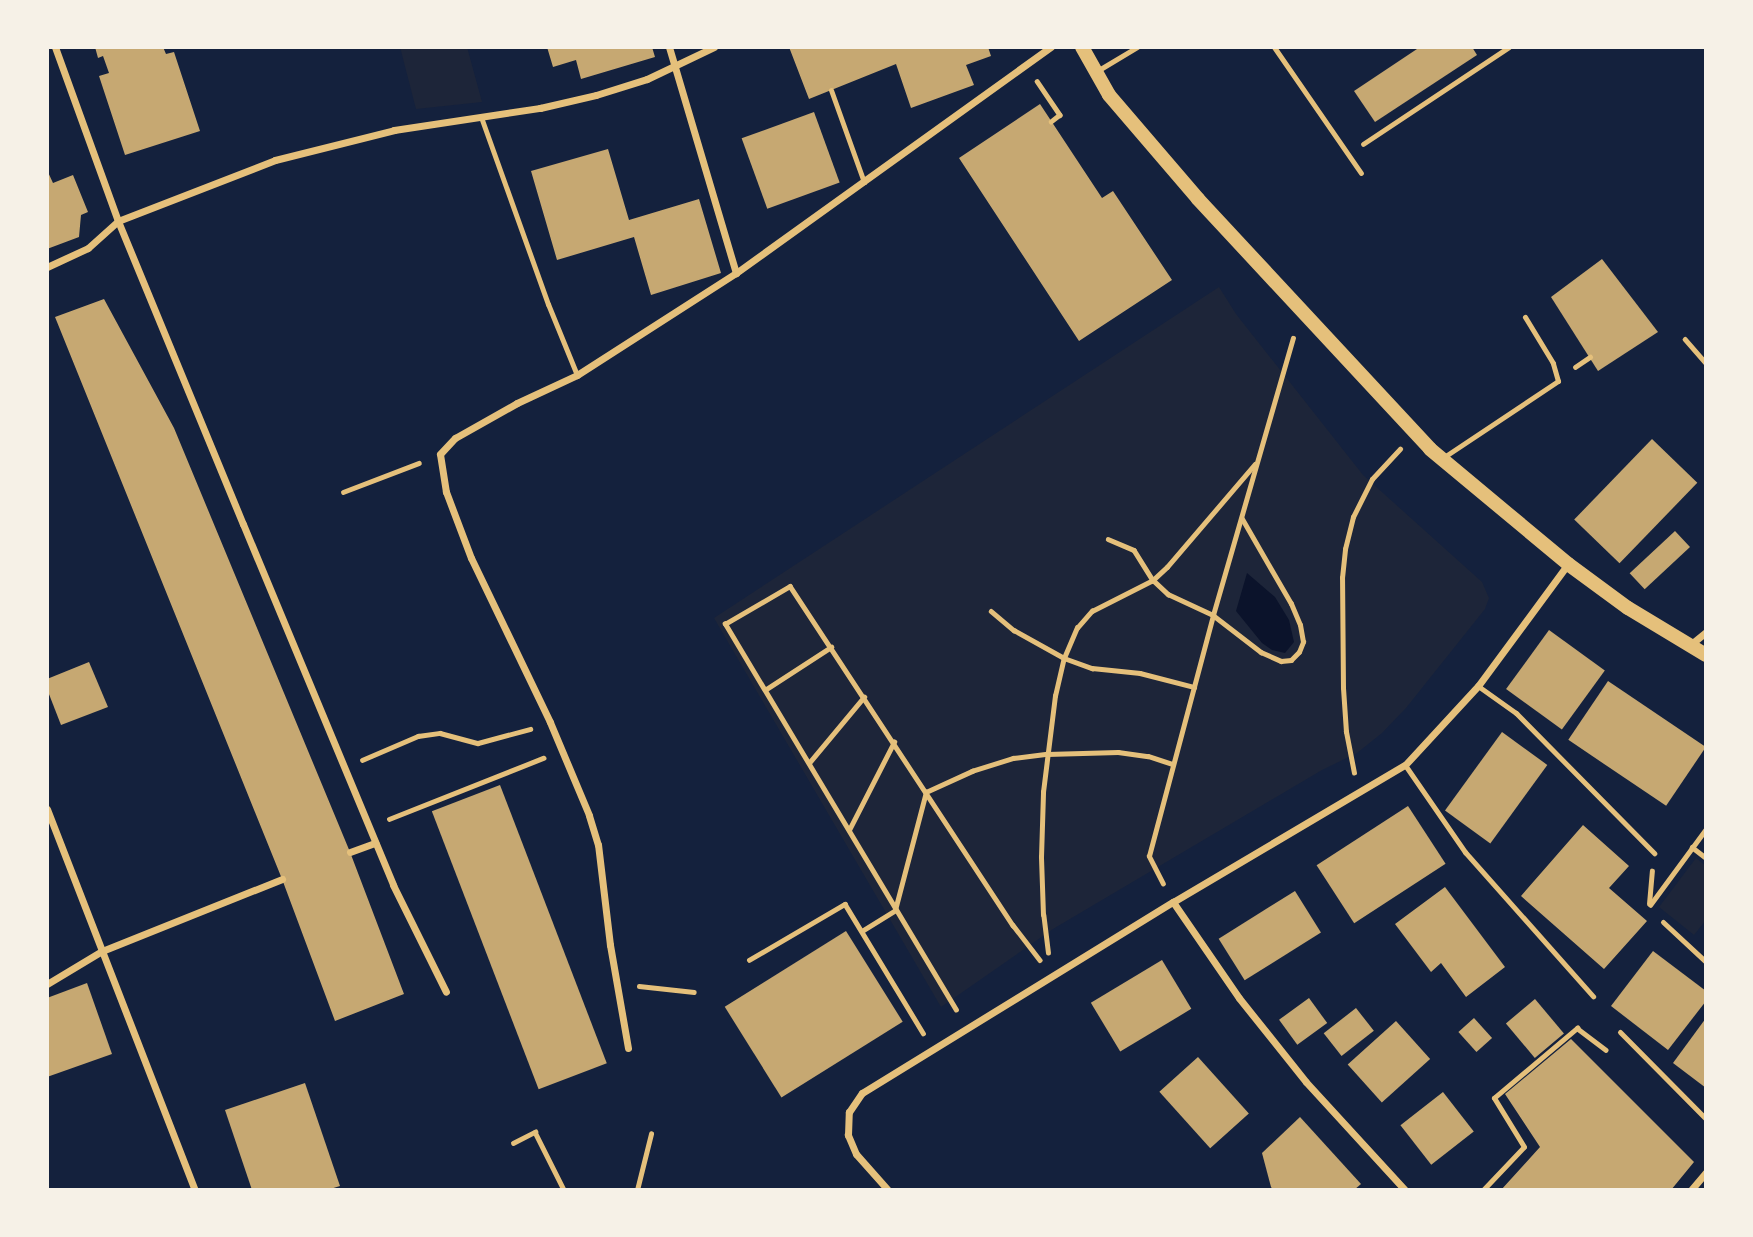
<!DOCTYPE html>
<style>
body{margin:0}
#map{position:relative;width:1753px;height:1237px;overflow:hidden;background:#14213d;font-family:"Asap Condensed",sans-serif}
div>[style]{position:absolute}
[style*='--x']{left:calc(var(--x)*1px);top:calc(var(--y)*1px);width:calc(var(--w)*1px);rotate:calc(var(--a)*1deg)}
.green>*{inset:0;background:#1d2539}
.water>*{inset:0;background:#0b132b}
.building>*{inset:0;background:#c6a872;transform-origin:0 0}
.path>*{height:4.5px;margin:-2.25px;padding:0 2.25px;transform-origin:2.25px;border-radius:2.25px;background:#e5c07b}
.service>*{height:5px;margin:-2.5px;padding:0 2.5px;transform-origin:2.5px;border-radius:2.5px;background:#e5c07b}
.minor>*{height:7px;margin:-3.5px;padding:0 3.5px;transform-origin:3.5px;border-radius:3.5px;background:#e5c07b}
.secondary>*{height:14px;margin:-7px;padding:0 7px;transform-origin:7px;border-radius:7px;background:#e5c07b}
span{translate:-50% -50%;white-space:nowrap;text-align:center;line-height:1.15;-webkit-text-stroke:7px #f6f1e7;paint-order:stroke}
.frame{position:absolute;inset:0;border:49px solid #f6f1e7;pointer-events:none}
</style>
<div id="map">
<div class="green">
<div style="clip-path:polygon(400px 47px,467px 47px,482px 102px,416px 109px)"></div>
<div style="clip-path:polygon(1219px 287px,1236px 314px,1363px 475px,1482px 582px,1489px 598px,1485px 609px,1406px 708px,1382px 733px,1357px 753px,1322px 770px,1053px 929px,941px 1007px,714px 618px)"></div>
<div style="clip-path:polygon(1696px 858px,1706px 866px,1706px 920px,1694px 935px,1659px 907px)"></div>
</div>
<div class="water">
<div style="clip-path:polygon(1247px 573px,1275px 597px,1289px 620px,1294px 642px,1285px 653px,1272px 650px,1262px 643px,1236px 611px)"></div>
</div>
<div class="building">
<div style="clip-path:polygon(95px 47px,163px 47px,166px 54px,174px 52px,200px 131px,125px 155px,99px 76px,109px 73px,103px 56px,98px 58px)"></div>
<div style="clip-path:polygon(547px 47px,652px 47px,655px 57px,581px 79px,576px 60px,553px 67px)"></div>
<div style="clip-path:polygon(789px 47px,988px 47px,991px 56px,966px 65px,974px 85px,911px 108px,896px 64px,809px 99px)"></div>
<div style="clip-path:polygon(1420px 47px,1472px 47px,1477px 55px,1375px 122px,1354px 91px)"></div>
<div style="clip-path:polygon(1040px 104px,1102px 198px,1113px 191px,1172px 280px,1079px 341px,959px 158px)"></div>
<div style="left:814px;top:112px;width:75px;height:77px;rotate:70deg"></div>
<div style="clip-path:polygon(608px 149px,629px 220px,699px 199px,721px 273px,651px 295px,634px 237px,557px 260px,531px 171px)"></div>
<div style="clip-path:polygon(47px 170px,53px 183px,73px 175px,88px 212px,81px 215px,79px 237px,47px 249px)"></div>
<div style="clip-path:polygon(1602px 259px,1658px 332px,1598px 371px,1551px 297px)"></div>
<div style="clip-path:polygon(104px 299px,174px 428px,350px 852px,404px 994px,335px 1021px,282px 879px,55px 317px)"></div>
<div style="left:1652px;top:439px;width:63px;height:112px;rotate:44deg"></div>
<div style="left:1675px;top:531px;width:22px;height:62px;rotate:47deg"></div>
<div style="left:1549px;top:630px;width:69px;height:73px;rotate:36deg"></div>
<div style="clip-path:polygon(89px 662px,108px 707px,61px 725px,47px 689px,47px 679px)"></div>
<div style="left:1608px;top:681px;width:118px;height:71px;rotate:34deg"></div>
<div style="left:1502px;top:732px;width:56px;height:97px;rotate:36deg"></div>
<div style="left:500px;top:785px;width:298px;height:73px;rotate:69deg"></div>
<div style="left:1408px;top:806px;width:69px;height:109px;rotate:57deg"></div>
<div style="clip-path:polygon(1583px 825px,1629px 866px,1609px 888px,1647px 921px,1604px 969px,1521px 896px)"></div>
<div style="clip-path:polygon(1445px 887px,1505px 967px,1466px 997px,1441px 963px,1431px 972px,1395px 924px)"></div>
<div style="left:1295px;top:891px;width:49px;height:90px;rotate:58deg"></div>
<div style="left:846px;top:931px;width:107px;height:143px;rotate:58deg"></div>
<div style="clip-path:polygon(1653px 951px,1706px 991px,1706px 1001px,1668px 1050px,1611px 1006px)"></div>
<div style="left:1162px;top:960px;width:57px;height:83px;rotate:59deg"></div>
<div style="clip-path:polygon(87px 983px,112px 1054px,47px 1077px,47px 998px)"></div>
<div style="left:1309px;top:998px;width:31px;height:37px;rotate:54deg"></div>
<div style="left:1535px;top:999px;width:45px;height:38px;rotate:50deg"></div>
<div style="left:1356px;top:1008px;width:29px;height:41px;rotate:52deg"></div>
<div style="left:1474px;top:1018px;width:27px;height:21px;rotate:48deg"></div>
<div style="clip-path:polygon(1706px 1018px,1706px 1088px,1673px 1063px)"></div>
<div style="left:1396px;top:1021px;width:51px;height:65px;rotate:48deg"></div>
<div style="clip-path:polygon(1571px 1039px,1694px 1162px,1671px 1190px,1501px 1190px,1540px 1147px,1505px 1094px)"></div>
<div style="left:1198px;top:1057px;width:76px;height:52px;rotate:48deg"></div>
<div style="clip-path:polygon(305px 1083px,340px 1186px,327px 1190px,252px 1190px,225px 1110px)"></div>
<div style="left:1443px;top:1092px;width:50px;height:54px;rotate:52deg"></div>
<div style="clip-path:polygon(1300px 1117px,1361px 1184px,1354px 1190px,1273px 1190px,1271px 1187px,1262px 1153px)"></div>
</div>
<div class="path">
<div style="--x:1037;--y:81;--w:41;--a:55.9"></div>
<div style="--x:1060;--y:115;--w:11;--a:142"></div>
<div style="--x:1363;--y:144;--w:175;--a:-33.6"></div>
<div style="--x:1685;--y:339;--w:32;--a:49"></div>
<div style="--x:1575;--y:367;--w:18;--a:-34"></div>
<div style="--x:343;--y:492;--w:81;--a:-20.9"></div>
<div style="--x:1108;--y:539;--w:28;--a:23"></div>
<div style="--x:1134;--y:550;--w:36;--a:58"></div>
<div style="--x:1153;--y:580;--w:21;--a:43"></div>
<div style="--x:1168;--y:594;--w:50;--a:25"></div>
<div style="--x:1213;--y:615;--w:61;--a:37.6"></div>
<div style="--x:1261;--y:652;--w:22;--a:24"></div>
<div style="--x:1281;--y:661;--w:10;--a:-6"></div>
<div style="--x:1291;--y:660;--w:11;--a:-45"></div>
<div style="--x:1299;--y:652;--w:11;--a:-68"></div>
<div style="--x:1303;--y:642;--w:17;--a:-100"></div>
<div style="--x:1300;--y:625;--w:23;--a:-113"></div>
<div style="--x:1291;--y:604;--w:98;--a:-120"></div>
<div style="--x:991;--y:611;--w:30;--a:40"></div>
<div style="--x:1014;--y:630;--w:57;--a:29.2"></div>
<div style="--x:1064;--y:658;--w:30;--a:20"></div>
<div style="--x:1092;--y:668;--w:48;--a:5.9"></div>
<div style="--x:1140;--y:673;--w:56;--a:14.5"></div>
<div style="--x:765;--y:690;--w:79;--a:-33.1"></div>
<div style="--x:362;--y:760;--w:61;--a:-23.2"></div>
<div style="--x:418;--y:736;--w:22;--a:-8"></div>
<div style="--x:440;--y:733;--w:39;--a:15"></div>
<div style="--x:478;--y:743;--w:54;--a:-15.1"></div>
<div style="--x:809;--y:763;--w:86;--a:-50.2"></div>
<div style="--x:1354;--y:773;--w:42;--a:-101"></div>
<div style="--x:1346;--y:732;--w:44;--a:-93.9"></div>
<div style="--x:1343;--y:688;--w:110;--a:-90.5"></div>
<div style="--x:1342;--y:578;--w:29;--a:-84"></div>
<div style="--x:1345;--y:549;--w:33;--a:-76"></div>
<div style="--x:1353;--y:517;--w:42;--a:-63.4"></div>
<div style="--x:1372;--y:479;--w:41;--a:-47"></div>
<div style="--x:389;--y:819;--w:166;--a:-21.6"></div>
<div style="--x:849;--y:830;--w:99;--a:-62.9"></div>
<div style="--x:1692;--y:847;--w:18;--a:38"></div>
<div style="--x:1163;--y:884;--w:31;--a:-117"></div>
<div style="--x:1149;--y:856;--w:249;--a:-75.1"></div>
<div style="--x:1213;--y:615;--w:288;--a:-73.9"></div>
<div style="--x:1649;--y:904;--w:33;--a:-85"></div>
<div style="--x:1650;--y:905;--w:94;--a:-53.6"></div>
<div style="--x:862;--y:931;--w:39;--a:-32"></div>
<div style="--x:895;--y:910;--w:122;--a:-75.3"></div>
<div style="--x:926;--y:792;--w:51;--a:-24.5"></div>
<div style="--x:972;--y:771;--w:43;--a:-17.6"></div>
<div style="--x:1013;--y:758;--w:34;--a:-7"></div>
<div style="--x:1047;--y:754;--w:71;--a:-1.6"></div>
<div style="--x:1118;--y:752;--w:30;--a:8"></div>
<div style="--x:1148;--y:756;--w:25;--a:18"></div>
<div style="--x:1048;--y:953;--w:38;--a:-97"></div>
<div style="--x:1043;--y:915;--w:58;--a:-92"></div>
<div style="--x:1041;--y:857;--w:65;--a:-88.2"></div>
<div style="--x:1043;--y:792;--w:97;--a:-82.9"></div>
<div style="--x:1055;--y:696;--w:39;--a:-77"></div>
<div style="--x:1064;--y:658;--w:33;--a:-67"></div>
<div style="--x:1077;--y:628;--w:23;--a:-49"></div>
<div style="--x:1092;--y:611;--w:68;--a:-26.9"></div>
<div style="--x:1153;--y:580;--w:19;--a:-43"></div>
<div style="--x:1167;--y:567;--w:135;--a:-49.5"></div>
<div style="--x:749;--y:960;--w:111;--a:-30.3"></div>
<div style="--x:845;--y:904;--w:151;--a:58.8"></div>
<div style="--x:639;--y:986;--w:55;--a:6.2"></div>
<div style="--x:956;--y:1010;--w:450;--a:-120.9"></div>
<div style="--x:725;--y:624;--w:75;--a:-30.3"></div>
<div style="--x:790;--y:586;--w:406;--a:56.7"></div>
<div style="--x:1013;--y:925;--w:44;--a:52.4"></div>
<div style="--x:513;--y:1143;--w:25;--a:-27"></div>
<div style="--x:535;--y:1132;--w:65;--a:63.4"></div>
<div style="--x:637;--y:1190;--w:58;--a:-76"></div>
<div style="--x:1483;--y:1190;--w:59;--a:-46.4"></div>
<div style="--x:1524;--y:1147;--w:57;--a:-121.5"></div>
<div style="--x:1494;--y:1098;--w:109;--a:-40.1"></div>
<div style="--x:1577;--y:1028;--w:36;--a:37"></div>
</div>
<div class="service">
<div style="--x:1274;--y:47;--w:153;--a:55.4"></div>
<div style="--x:1097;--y:71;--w:47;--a:-31"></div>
<div style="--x:831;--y:90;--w:98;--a:70.3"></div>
<div style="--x:481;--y:117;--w:199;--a:70.3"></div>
<div style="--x:548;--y:304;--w:77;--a:67.8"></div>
<div style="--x:1444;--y:457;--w:137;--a:-33.7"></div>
<div style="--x:1558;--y:381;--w:19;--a:-106"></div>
<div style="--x:1553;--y:363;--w:54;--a:-121.3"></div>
<div style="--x:1478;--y:686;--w:47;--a:35.4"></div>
<div style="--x:1516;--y:713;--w:197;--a:45.4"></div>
<div style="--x:1405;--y:765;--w:106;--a:55.4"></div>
<div style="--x:1465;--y:852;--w:193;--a:48.4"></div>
<div style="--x:1663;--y:922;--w:59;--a:42.9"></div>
<div style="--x:1620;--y:1032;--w:122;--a:45.3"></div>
</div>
<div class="minor">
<div style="--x:55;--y:47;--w:185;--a:70.1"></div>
<div style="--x:118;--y:221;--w:328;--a:67.6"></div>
<div style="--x:243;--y:524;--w:391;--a:67.4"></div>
<div style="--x:393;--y:885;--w:119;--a:63.6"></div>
<div style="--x:669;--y:47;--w:236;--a:73.5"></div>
<div style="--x:47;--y:267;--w:45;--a:-24.9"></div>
<div style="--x:88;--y:248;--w:40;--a:-42"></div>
<div style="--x:118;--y:221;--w:168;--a:-21.2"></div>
<div style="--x:275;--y:160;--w:123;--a:-14.1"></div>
<div style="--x:394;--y:130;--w:148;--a:-8.6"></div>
<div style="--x:540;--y:108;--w:57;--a:-13.1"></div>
<div style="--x:596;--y:95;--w:53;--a:-17.4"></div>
<div style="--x:647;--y:79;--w:74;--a:-25.5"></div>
<div style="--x:1690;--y:645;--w:21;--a:-39"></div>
<div style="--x:47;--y:809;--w:409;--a:68.8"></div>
<div style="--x:350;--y:852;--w:27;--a:-20"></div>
<div style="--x:1173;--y:902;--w:116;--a:55.5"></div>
<div style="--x:1239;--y:998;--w:107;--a:51.4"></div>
<div style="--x:1306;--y:1082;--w:147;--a:47.5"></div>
<div style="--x:47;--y:984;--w:64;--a:-31"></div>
<div style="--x:102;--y:951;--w:194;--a:-21.8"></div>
<div style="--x:628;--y:1048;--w:105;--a:-99.9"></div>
<div style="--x:610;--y:945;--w:101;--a:-96.8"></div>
<div style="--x:598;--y:845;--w:31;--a:-107"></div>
<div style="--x:589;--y:815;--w:101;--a:-112.8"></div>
<div style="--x:550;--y:722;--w:182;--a:-115.7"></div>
<div style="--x:471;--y:558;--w:71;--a:-110.7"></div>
<div style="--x:446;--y:492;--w:38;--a:-99"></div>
<div style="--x:440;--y:454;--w:22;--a:-47"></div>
<div style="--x:455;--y:438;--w:71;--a:-29.4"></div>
<div style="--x:517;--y:403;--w:66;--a:-25"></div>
<div style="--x:577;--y:375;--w:189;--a:-32.7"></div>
<div style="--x:736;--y:273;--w:388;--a:-35.7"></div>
<div style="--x:888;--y:1190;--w:48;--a:-131.6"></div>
<div style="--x:856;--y:1154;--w:21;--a:-113"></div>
<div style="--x:848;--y:1135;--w:23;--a:-88"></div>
<div style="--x:849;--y:1112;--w:23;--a:-56"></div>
<div style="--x:862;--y:1093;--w:365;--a:-31.6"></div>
<div style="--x:1173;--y:902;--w:269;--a:-30.6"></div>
<div style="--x:1405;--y:765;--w:108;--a:-47.3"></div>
<div style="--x:1478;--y:686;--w:152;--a:-53.6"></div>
<div style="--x:1691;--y:1190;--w:23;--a:-50"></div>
</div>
<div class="secondary">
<div style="--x:1082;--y:47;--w:55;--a:60.6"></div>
<div style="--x:1109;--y:95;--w:137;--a:49.4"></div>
<div style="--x:1198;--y:199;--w:341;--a:47.1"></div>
<div style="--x:1430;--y:449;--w:180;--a:39.8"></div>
<div style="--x:1568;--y:564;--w:74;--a:36.3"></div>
<div style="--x:1628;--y:608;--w:91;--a:31.1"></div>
</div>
<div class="frame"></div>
</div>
